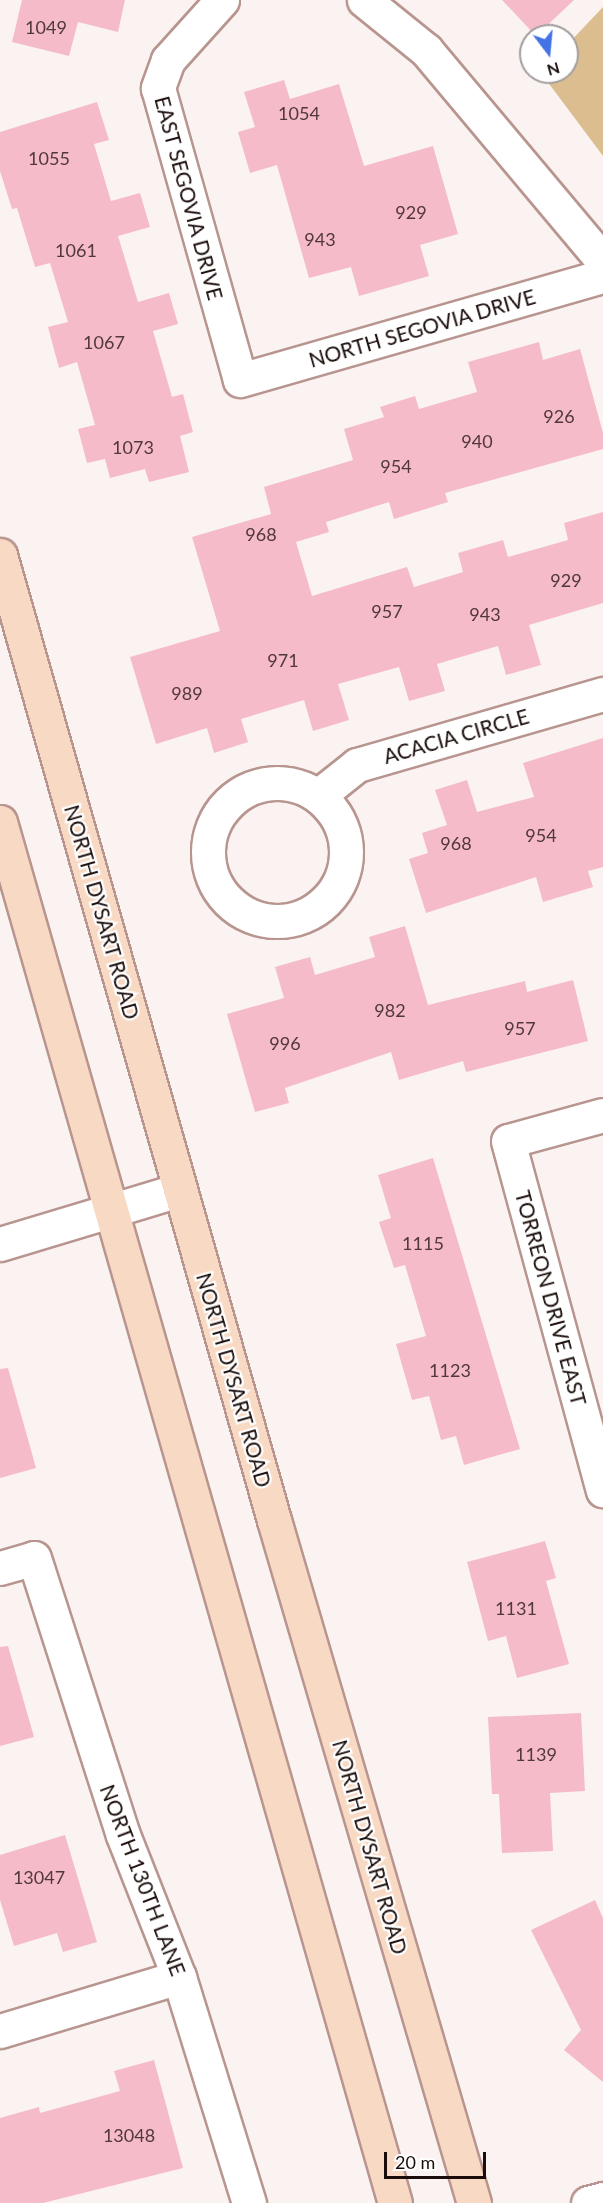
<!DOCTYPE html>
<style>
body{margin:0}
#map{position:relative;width:603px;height:2203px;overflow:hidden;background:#fbf3f2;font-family:Lato,sans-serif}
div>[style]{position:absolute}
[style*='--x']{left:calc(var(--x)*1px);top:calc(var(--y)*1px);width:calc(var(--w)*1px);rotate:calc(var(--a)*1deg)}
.green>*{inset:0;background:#dbbd8f}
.building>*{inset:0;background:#f5bbc8}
.roads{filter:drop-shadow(2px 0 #b8958f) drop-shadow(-2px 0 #b8958f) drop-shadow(0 2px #b8958f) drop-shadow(0 -2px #b8958f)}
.minor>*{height:33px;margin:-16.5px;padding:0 16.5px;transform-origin:16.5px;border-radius:16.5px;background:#fff}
.minor>.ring{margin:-16.5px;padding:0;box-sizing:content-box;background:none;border:33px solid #fff;border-radius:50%}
.major>*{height:33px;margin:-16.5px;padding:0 16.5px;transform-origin:16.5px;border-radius:16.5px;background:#f8d9c4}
span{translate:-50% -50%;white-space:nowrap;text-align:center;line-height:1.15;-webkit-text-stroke:4.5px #fff;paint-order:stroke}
.number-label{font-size:18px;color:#51383a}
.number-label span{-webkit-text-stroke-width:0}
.street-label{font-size:21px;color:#1a0d0b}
.north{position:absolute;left:519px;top:24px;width:60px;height:60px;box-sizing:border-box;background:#fff;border:2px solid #a39e9d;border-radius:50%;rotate:164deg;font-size:16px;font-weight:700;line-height:24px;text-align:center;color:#1a0d0b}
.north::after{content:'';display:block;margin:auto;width:21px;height:27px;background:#4473e5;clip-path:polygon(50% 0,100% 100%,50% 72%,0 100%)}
.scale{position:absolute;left:384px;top:2152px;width:102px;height:27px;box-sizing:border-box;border:3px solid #1a0d0b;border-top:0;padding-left:8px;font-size:18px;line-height:21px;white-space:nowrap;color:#1a0d0b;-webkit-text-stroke:4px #fff;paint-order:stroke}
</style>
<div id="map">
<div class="green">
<div style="clip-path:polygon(603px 7px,603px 156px,541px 73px,567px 72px,567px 45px)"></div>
</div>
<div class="building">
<div style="clip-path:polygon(22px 0,125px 0,118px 32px,78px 22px,69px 56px,12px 42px)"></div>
<div style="clip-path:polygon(502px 0,574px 0,536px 36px)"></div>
<div style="clip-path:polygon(284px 80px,290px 99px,339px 84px,364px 166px,433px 146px,458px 234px,420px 245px,429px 276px,359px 296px,351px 267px,309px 278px,277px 165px,250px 173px,238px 132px,255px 127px,244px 92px)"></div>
<div style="clip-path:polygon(97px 102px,109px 140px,94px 144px,111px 201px,140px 193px,150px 227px,118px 236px,138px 302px,169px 293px,178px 324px,153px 331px,172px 397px,183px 394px,193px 432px,180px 436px,189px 472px,149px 482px,145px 469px,110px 478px,105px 459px,87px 463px,78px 429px,95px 425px,77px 362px,59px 368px,48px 327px,68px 322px,50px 263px,35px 267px,17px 208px,12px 209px,0 171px,0 132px)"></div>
<div style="clip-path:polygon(539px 342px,543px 360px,580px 349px,603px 433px,603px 449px,445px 493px,448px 502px,394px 519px,389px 502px,326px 522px,329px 532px,296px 542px,312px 596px,407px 567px,414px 587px,463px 572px,458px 553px,503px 540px,508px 557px,568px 540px,564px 523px,603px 512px,603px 603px,529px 625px,541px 665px,506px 675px,498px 646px,437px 664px,445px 691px,409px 701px,399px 667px,338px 684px,349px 720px,313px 731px,304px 700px,241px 719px,248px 742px,214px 753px,207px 728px,156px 744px,130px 657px,220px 631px,192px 537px,271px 514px,264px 487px,353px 460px,344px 429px,384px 417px,380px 407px,415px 396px,419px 409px,477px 392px,468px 362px)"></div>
<div style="clip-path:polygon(603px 738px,603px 867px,588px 871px,593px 887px,543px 902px,536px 877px,426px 913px,409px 859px,428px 853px,422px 833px,447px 825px,435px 790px,467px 780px,477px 812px,534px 797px,523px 763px)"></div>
<div style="clip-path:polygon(405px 926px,428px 1005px,525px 981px,527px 992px,573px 980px,588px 1041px,466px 1072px,463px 1061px,399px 1080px,391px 1052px,285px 1088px,289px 1103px,255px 1112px,227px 1014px,284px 998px,275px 967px,310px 957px,315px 975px,375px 957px,369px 937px)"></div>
<div style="clip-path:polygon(433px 1158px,520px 1449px,464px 1465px,456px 1436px,441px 1440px,429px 1396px,412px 1400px,396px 1344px,426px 1336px,405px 1265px,394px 1268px,379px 1222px,391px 1218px,378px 1175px)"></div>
<div style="clip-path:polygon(8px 1368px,36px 1468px,0 1478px,0 1369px)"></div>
<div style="clip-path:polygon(545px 1541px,556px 1578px,546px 1581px,569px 1664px,517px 1678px,506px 1636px,488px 1641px,467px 1562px)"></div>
<div style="clip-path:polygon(8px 1646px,34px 1737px,0 1746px,0 1647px)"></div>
<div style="clip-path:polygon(581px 1713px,585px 1791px,550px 1793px,553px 1851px,502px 1853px,499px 1794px,492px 1794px,488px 1717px)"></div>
<div style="clip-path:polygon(65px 1835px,97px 1942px,63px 1952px,57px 1933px,14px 1946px,0 1900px,0 1855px)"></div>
<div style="clip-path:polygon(595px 1900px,603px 1918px,603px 2082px,564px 2050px,581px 2030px,531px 1930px)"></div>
<div style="clip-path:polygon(154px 2060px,183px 2168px,43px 2203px,0 2203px,0 2118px,39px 2107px,40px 2113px,120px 2091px,114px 2071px)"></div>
</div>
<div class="roads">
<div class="minor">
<div style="--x:222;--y:0;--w:81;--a:132"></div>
<div style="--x:168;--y:60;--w:30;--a:110"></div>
<div style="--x:158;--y:88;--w:303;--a:74.3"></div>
<div style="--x:240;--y:380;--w:378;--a:-16"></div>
<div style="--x:364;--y:0;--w:80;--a:38.9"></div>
<div style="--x:426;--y:50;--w:275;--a:50"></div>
<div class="ring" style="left:208px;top:783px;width:105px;height:105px"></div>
<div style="--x:318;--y:796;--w:50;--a:-38.5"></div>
<div style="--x:357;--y:765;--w:256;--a:-16.1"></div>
<div style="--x:603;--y:1115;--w:98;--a:164.7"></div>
<div style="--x:508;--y:1141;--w:362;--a:74.8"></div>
<div style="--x:0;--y:1244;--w:187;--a:-16.8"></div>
<div style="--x:0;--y:1568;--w:35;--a:-16"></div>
<div style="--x:34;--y:1558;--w:291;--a:72.2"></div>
<div style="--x:123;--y:1835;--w:153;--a:68.5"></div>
<div style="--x:179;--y:1977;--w:237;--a:72.8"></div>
<div style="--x:0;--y:2031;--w:187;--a:-16.8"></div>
<div style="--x:588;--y:2203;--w:16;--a:-15"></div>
</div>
<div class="major">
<div style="--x:0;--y:555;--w:1003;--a:74.15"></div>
<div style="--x:274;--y:1520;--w:712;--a:73.68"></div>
<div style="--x:0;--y:822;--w:1436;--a:74.04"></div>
</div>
</div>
<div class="number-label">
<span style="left:46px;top:27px">1049</span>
<span style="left:299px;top:113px">1054</span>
<span style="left:49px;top:158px">1055</span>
<span style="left:411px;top:212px">929</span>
<span style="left:320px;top:239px">943</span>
<span style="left:76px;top:250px">1061</span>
<span style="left:104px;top:342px">1067</span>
<span style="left:559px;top:416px">926</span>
<span style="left:477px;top:441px">940</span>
<span style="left:133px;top:447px">1073</span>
<span style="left:396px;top:466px">954</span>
<span style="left:261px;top:534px">968</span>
<span style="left:566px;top:580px">929</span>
<span style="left:387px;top:611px">957</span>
<span style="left:485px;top:614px">943</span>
<span style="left:283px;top:660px">971</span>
<span style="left:187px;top:693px">989</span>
<span style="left:541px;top:835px">954</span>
<span style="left:456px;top:843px">968</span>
<span style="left:390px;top:1010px">982</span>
<span style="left:520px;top:1028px">957</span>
<span style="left:285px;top:1043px">996</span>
<span style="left:423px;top:1243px">1115</span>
<span style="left:450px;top:1370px">1123</span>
<span style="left:516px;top:1608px">1131</span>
<span style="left:536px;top:1754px">1139</span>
<span style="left:39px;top:1877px">13047</span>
<span style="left:129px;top:2135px">13048</span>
</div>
<div class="street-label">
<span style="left:189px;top:198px;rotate:75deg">EAST SEGOVIA DRIVE</span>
<span style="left:422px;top:328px;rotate:-16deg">NORTH SEGOVIA DRIVE</span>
<span style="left:456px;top:736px;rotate:-16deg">ACACIA CIRCLE</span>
<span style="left:102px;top:912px;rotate:74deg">NORTH DYSART ROAD</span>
<span style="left:551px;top:1298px;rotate:75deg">TORREON DRIVE EAST</span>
<span style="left:234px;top:1380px;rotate:74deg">NORTH DYSART ROAD</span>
<span style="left:370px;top:1847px;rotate:74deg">NORTH DYSART ROAD</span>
<span style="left:143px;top:1880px;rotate:69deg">NORTH 130TH LANE</span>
</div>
<div class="north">N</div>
<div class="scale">20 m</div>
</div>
